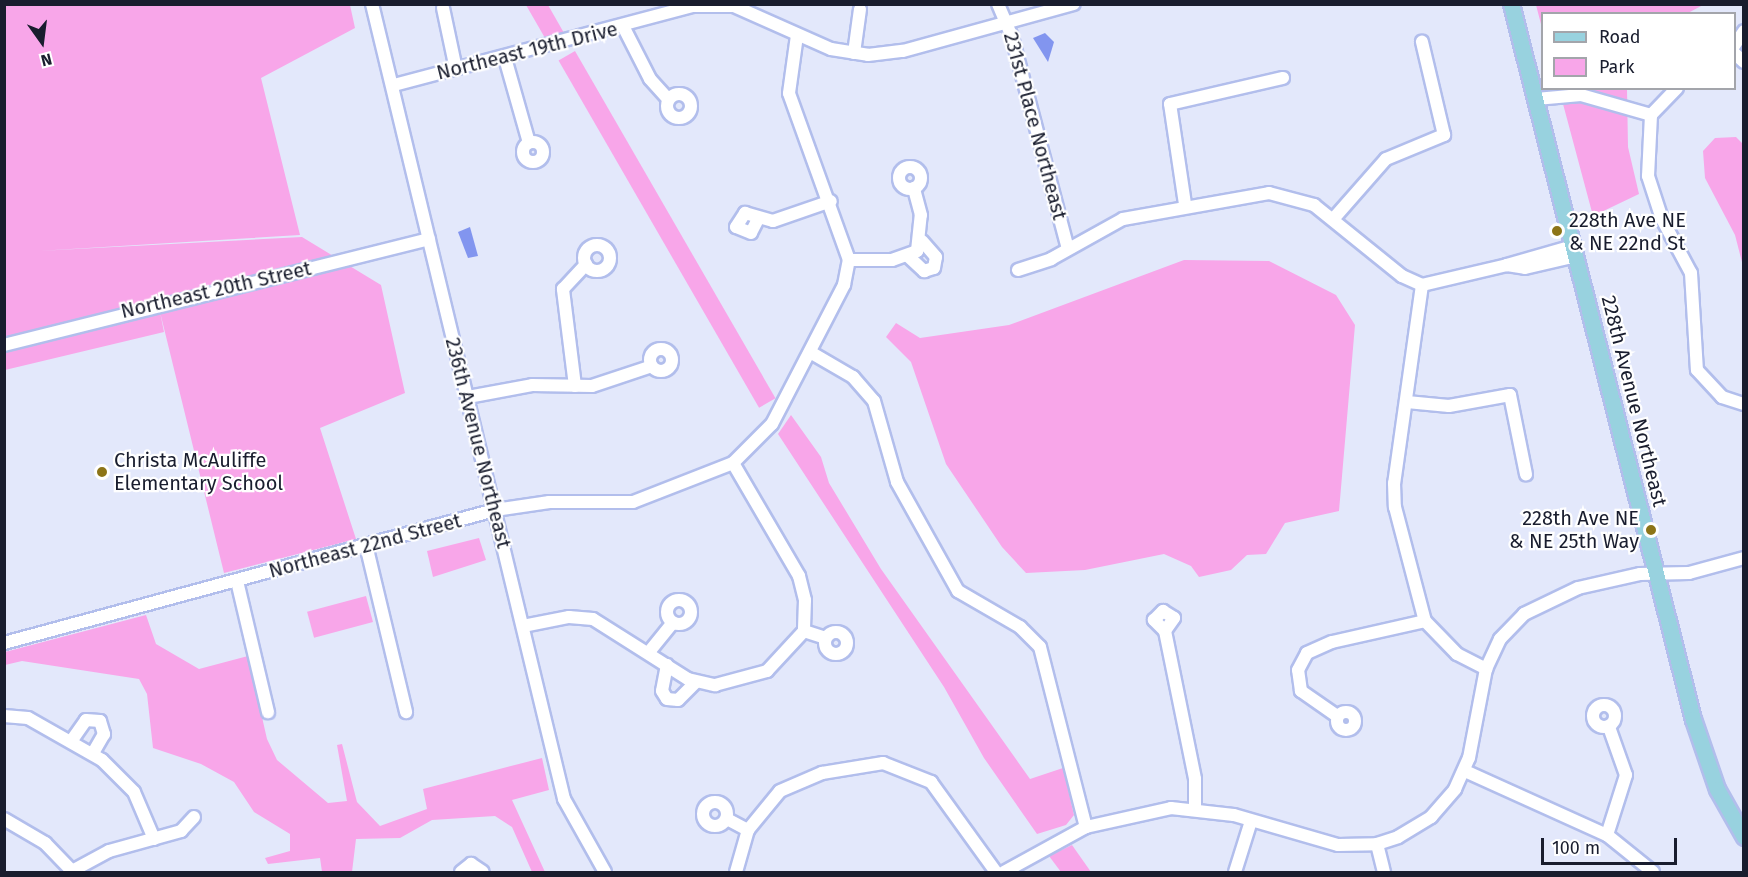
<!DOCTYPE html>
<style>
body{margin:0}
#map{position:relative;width:1748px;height:877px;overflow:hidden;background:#e3e8fb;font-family:"Fira Sans",sans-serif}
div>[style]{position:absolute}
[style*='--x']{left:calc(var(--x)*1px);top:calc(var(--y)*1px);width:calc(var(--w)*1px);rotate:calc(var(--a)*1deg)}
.green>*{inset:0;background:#f8a6e9;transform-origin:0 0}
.water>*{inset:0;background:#8295ef}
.roads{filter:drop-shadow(2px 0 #b2beec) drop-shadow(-2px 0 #b2beec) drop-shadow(0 2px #b2beec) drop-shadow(0 -2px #b2beec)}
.minor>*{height:12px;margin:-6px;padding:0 6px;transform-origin:6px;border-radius:6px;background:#fff}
.minor>.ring{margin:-6px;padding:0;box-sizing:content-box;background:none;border:12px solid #fff;border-radius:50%}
.major>*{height:15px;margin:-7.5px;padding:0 7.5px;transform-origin:7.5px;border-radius:7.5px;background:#98d2df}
.dots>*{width:16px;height:16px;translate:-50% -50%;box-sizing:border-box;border:3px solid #fff;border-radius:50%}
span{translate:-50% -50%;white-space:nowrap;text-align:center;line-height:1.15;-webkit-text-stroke:4.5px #fff;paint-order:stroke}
.street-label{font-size:20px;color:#191d2e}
.poi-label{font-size:20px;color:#191d2e}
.left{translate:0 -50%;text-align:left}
.right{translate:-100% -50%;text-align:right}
.frame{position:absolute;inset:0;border:6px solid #191d2e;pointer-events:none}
.legend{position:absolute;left:1541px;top:12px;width:195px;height:78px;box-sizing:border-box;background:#fff;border:2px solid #a3a5ab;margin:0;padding:8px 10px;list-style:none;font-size:18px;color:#191d2e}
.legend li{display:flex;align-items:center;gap:12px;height:30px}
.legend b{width:30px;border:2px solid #a3a5ab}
.north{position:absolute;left:12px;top:12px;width:60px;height:60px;-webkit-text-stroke:4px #fff;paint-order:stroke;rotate:166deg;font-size:16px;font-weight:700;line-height:24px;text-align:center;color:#191d2e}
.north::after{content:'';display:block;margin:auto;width:21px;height:27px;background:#191d2e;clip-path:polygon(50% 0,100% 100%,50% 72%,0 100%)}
.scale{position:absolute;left:1541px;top:838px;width:136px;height:27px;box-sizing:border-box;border:3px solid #191d2e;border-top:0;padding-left:8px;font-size:18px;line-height:21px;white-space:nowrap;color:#191d2e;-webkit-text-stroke:4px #fff;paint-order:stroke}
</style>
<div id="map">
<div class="green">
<div style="clip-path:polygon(4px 5px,350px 5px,355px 28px,261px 78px,300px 235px,38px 251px,302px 237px,381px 285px,405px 393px,320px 428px,356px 539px,224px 573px,160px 312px,164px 332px,5px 370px)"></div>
<div style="clip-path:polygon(526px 5px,548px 5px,564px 33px,545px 38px)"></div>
<div style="clip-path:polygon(1536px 5px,1536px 4px,1703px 5px,1688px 13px,1542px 14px,1542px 28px)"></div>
<div style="left:575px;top:51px;width:401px;height:19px;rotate:60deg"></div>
<div style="clip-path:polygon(1559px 89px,1627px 89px,1628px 147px,1639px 194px,1593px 216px)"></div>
<div style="clip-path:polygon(1736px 137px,1743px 144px,1743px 266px,1735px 235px,1705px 178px,1703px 151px,1715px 138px)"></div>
<div style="clip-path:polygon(1184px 260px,1269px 261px,1336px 295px,1355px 325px,1339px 511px,1285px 523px,1266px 554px,1247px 555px,1231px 570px,1199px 577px,1191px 566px,1164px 554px,1085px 570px,1026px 573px,1002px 547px,946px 464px,911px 362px,886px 337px,896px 323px,920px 338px,1009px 325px)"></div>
<div style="clip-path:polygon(791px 415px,821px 457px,829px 483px,881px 569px,1030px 779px,1063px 768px,1074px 815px,1066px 825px,1037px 834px,984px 758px,944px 687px,778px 434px)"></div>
<div style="clip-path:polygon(479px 538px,486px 560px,433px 577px,427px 551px)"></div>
<div style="left:366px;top:596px;width:27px;height:61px;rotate:75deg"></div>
<div style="clip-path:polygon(146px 615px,156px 644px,199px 669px,248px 656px,267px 739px,277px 760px,328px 803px,347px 801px,337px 745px,342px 744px,357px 802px,380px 826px,427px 809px,423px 789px,542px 758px,549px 790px,512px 800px,545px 872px,532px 872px,512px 827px,495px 816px,432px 820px,400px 838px,356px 839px,352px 872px,322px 872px,320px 858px,268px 864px,265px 858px,290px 851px,290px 834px,254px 812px,234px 782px,201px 764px,153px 748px,147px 694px,139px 679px,22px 661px,5px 665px,5px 652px)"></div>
<div style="clip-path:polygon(1072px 845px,1091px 872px,1061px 872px,1049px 856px)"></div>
</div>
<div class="water">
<div style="clip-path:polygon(1045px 33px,1054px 42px,1048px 62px,1033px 38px)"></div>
<div style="clip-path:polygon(470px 227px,478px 256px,468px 258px,458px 232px)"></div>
</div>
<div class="roads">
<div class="minor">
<div style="--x:372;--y:4;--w:818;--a:76.42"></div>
<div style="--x:564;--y:799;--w:84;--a:60.7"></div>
<div style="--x:998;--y:4;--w:36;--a:67"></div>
<div style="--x:1012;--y:37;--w:219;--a:75.2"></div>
<div style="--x:443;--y:8;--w:62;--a:78"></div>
<div style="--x:623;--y:26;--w:59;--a:63"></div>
<div style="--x:650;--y:79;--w:28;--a:48"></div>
<div style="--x:1734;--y:46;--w:18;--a:-56"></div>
<div style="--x:854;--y:53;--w:44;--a:-82.2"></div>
<div style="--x:1734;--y:53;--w:13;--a:42"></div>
<div style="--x:505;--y:58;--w:88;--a:74.2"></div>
<div style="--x:394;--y:85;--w:308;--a:-14.8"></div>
<div style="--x:692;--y:6;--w:42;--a:0"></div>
<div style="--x:734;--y:6;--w:106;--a:23.9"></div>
<div style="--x:831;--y:49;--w:37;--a:9"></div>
<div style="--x:868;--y:55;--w:35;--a:-7"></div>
<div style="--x:903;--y:51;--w:177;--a:-15.4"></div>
<div style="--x:1677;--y:88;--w:37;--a:134"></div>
<div style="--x:1651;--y:115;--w:61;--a:92.8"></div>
<div style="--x:1648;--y:176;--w:45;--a:72"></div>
<div style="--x:1662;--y:219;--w:61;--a:61.8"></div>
<div style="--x:1691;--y:273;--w:97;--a:86.5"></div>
<div style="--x:1697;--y:370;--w:37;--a:47"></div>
<div style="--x:1722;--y:397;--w:23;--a:18"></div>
<div class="ring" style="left:667px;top:94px;width:12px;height:12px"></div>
<div style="--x:1536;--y:99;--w:45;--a:-5.1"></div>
<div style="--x:1581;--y:95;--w:73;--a:15.9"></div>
<div class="ring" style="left:523px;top:142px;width:8px;height:8px"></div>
<div class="ring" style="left:899px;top:167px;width:10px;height:10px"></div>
<div style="--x:1185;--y:204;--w:101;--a:-98.5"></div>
<div style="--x:1170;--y:104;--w:116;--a:-13"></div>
<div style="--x:1335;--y:217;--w:77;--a:-48.7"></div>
<div style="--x:1386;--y:159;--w:63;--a:-22.5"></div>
<div style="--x:1444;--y:135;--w:96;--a:-103.3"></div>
<div style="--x:757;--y:221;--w:13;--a:117"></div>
<div style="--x:751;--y:233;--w:16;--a:-158"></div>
<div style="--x:736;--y:227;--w:17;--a:-57"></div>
<div style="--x:745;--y:213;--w:29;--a:16"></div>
<div style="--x:773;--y:221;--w:61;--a:-19"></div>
<div class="ring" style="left:584px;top:245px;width:14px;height:14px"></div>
<div style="--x:1573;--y:246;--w:69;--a:163.9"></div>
<div style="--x:1507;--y:265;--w:18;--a:9"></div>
<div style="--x:1525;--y:268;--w:52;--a:-13.2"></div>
<div style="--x:909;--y:257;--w:21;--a:43"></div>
<div style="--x:924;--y:271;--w:10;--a:-17"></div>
<div style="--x:934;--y:268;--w:11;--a:-80"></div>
<div style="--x:936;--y:257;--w:21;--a:-131"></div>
<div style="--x:849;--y:260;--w:43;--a:0"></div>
<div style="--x:892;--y:260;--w:27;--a:-20"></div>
<div style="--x:917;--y:251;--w:36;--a:-84"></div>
<div style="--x:921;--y:215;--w:28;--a:-105"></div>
<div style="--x:1018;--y:270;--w:35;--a:-18"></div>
<div style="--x:1051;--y:259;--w:82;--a:-29.1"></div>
<div style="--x:1123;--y:219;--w:148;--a:-10.1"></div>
<div style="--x:1269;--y:193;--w:47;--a:14.9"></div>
<div style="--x:1314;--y:205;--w:113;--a:38.9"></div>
<div style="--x:1402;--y:276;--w:22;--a:24"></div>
<div style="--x:1422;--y:285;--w:200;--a:98"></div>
<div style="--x:1394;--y:483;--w:24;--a:88"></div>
<div style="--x:1395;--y:507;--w:118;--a:75.3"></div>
<div style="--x:1425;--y:621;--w:46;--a:45.9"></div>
<div style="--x:1457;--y:654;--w:33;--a:27"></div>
<div style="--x:1422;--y:285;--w:87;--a:-13.2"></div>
<div style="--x:4;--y:345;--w:438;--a:-14"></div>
<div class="ring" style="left:650px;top:349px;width:10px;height:10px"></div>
<div style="--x:810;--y:352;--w:50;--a:30.2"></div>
<div style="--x:853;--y:377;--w:32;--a:49"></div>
<div style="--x:874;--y:401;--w:84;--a:74.1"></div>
<div style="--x:897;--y:482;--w:125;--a:60.8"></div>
<div style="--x:958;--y:591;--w:72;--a:30.1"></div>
<div style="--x:1020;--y:627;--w:28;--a:45"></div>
<div style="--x:1040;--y:647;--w:186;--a:75.7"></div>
<div style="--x:575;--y:386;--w:98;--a:-97.1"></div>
<div style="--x:563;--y:289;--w:34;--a:-47"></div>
<div style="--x:468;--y:397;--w:65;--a:-10.6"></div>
<div style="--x:532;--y:385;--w:60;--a:1"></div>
<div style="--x:592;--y:386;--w:63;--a:-18.4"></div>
<div style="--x:1407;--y:402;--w:42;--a:5.4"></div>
<div style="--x:1449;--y:406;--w:62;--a:-10.2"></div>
<div style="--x:1510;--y:395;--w:81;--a:78.6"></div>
<div style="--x:733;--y:463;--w:131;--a:59.7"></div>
<div style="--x:799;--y:576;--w:25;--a:76"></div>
<div style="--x:805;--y:600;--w:31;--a:92"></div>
<div style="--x:366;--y:545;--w:172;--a:76.5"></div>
<div style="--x:237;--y:581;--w:135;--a:76.7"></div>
<div class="ring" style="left:667px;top:600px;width:12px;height:12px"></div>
<div style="--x:523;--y:626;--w:47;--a:-11.1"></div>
<div style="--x:569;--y:617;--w:24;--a:5"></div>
<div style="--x:593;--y:619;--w:112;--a:32.3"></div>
<div style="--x:688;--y:679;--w:28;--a:13"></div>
<div style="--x:715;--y:685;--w:54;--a:-15.1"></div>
<div style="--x:767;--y:671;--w:54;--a:-47.2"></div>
<div style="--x:804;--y:631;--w:22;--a:18"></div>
<div style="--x:1165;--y:631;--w:16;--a:-135"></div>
<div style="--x:1154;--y:620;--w:13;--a:-45"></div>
<div style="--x:1163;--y:611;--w:13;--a:32"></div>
<div style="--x:1174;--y:618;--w:16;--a:125"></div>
<div style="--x:1165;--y:631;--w:151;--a:78.5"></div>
<div style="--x:1195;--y:779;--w:29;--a:90"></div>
<div class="ring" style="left:825px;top:632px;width:10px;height:10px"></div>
<div style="--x:4;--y:643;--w:509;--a:-15.16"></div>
<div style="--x:495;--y:510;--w:55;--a:-8.4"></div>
<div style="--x:549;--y:502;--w:84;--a:0"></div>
<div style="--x:633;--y:502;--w:107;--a:-21.3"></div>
<div style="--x:733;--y:463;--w:55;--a:-45"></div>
<div style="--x:772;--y:424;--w:157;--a:-62.6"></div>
<div style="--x:844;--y:285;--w:25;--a:-79"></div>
<div style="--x:849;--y:260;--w:177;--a:-109.8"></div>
<div style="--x:789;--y:93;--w:59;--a:-82.1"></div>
<div style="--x:649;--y:652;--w:38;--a:-51"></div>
<div style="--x:667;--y:665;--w:26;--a:101"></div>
<div style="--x:662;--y:691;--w:9;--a:58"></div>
<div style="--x:667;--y:699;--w:11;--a:5"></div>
<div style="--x:678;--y:700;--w:24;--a:-45"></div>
<div class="ring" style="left:1593px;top:705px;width:10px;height:10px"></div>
<div class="ring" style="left:1337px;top:712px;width:6px;height:6px"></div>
<div style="--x:4;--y:716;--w:24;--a:5"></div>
<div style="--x:28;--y:718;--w:85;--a:29.6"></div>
<div style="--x:102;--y:760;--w:45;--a:45"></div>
<div style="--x:134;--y:792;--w:51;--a:66.9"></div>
<div style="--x:1337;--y:716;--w:44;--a:-145.2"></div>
<div style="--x:1301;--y:691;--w:21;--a:-98"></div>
<div style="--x:1298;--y:670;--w:19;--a:-62"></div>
<div style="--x:1307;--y:653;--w:27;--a:-24"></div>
<div style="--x:1332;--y:642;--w:95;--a:-12.7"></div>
<div style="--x:72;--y:740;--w:24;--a:-55"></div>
<div style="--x:86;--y:720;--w:14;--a:4"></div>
<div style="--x:100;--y:721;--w:14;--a:73"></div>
<div style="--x:104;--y:734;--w:22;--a:120"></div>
<div style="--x:1465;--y:771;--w:156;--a:24.3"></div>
<div style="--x:1607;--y:835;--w:59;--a:38.8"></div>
<div class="ring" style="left:703px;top:802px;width:12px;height:12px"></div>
<div style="--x:4;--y:819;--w:48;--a:30.3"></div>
<div style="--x:45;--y:843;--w:40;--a:46"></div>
<div style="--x:727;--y:819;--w:24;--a:28"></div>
<div style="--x:1607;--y:835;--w:63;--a:-72.4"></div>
<div style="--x:1626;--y:775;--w:51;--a:-109.5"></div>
<div style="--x:1377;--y:844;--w:29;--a:76"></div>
<div style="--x:72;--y:871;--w:42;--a:-28.4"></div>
<div style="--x:109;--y:851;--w:75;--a:-15.5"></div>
<div style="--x:181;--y:831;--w:19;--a:-47"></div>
<div style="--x:461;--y:872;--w:13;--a:-39"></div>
<div style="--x:471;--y:864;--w:14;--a:34"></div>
<div style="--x:736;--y:872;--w:44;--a:-74.1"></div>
<div style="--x:748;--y:830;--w:50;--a:-50.6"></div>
<div style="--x:780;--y:791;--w:46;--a:-23.2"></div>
<div style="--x:822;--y:773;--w:62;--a:-9.3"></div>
<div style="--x:883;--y:763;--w:52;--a:21.6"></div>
<div style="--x:931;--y:782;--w:111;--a:54.2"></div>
<div style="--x:1004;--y:872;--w:94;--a:-28.8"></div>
<div style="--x:1086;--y:827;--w:87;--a:-12.6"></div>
<div style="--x:1171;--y:808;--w:63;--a:6.3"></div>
<div style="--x:1234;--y:815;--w:108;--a:16.1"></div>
<div style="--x:1338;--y:845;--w:39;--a:-1"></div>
<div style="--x:1377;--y:844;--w:22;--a:-18"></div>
<div style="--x:1398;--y:837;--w:39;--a:-31"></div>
<div style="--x:1431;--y:817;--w:37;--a:-49"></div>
<div style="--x:1455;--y:789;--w:34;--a:-66"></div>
<div style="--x:1469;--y:758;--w:91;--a:-79.2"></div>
<div style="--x:1486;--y:669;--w:33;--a:-65"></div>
<div style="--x:1500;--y:639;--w:35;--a:-46"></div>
<div style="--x:1524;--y:614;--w:60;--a:-25.7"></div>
<div style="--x:1578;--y:588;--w:64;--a:-12.7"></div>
<div style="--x:1640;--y:574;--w:49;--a:-1.2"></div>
<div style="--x:1689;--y:573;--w:57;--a:-15.3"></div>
<div style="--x:1235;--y:872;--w:53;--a:-72.6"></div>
</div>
<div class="major">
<div style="--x:1511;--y:4;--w:738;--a:75.72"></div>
<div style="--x:1693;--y:719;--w:74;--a:71.1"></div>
<div style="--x:1717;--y:789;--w:55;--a:60.6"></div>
</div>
</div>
<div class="dots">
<div style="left:1557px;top:231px;background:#8c7418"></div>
<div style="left:102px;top:472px;background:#8c7418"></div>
<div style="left:1651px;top:530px;background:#8c7418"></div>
</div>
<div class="street-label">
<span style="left:527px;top:51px;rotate:-14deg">Northeast 19th Drive</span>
<span style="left:1035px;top:126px;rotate:75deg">231st Place Northeast</span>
<span style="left:216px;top:290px;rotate:-13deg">Northeast 20th Street</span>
<span style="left:1634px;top:401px;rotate:76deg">228th Avenue Northeast</span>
<span style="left:478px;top:443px;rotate:76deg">236th Avenue Northeast</span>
<span style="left:365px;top:546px;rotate:-15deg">Northeast 22nd Street</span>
</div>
<div class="poi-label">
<span class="left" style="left:1569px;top:232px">228th Ave NE<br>&amp; NE 22nd St</span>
<span class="left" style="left:114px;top:472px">Christa McAuliffe<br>Elementary School</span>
<span class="right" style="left:1639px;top:530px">228th Ave NE<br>&amp; NE 25th Way</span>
</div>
<div class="frame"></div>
<ul class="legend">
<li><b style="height:8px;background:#98d2df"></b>Road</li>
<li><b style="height:16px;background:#f8a6e9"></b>Park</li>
</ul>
<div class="north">N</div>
<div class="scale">100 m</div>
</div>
